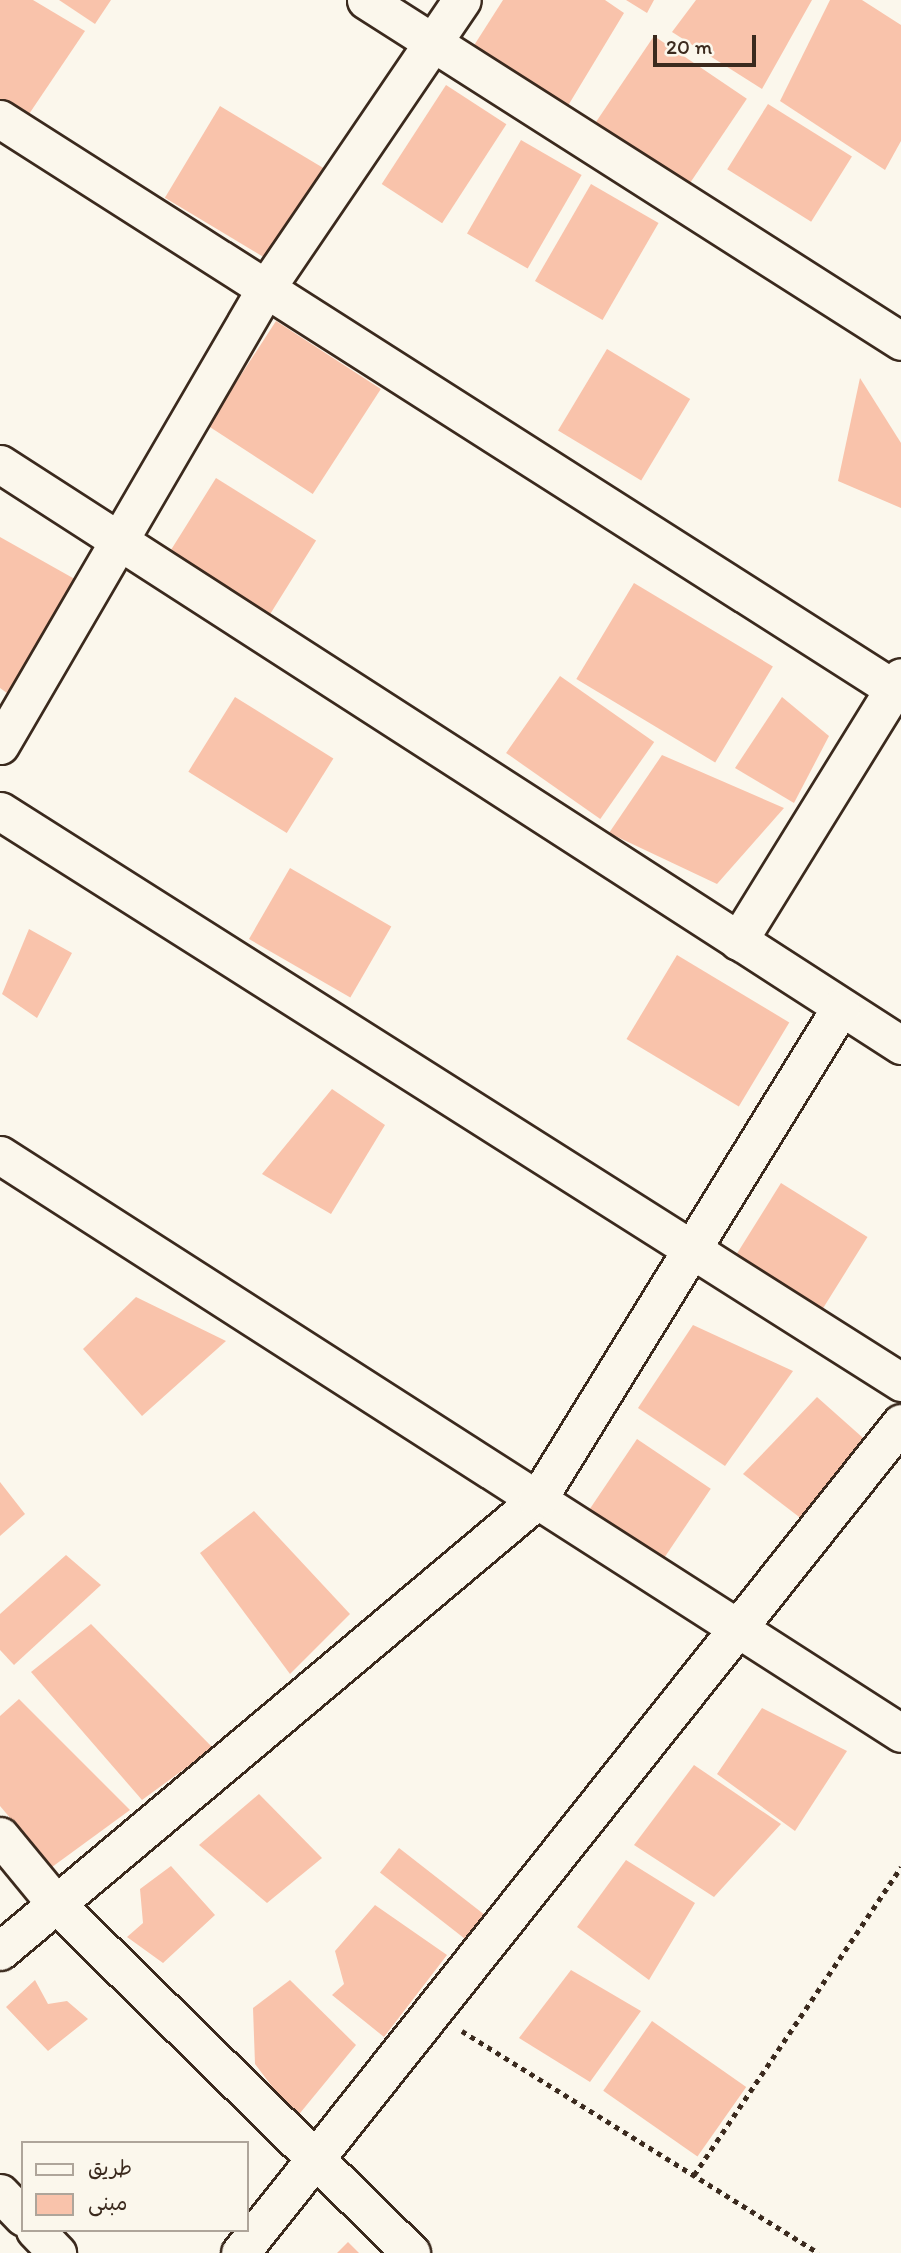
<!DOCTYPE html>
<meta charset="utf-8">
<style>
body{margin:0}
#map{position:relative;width:901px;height:2253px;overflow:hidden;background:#fbf7ec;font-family:Itim,"Playpen Sans Arabic",sans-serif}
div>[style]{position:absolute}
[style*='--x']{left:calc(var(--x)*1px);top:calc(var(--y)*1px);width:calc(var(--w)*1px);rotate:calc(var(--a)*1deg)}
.building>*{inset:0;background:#f9c3ab;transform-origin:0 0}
.path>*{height:4.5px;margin-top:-2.25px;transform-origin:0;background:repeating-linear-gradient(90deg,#3b2a1e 0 5px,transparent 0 10px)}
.roads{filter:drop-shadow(2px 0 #3b2a1e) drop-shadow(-2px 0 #3b2a1e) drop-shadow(0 2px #3b2a1e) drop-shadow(0 -2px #3b2a1e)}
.minor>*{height:37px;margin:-18.5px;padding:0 18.5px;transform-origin:18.5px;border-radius:18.5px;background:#fbf7ec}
span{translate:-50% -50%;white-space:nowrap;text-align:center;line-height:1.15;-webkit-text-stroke:7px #fbf7ec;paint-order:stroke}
.legend{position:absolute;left:21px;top:2141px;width:228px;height:91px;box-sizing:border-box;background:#fbf7ec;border:2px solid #aea59a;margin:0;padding:9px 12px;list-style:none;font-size:21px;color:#3b2a1e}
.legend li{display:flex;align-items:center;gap:14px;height:35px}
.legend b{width:35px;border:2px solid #aea59a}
.scale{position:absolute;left:653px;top:35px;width:103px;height:32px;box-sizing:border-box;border:4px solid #3b2a1e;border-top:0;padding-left:9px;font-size:21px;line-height:24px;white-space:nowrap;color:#3b2a1e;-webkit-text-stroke:5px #fbf7ec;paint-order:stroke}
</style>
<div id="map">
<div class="building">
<div style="clip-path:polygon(0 0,33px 0,85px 31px,25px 120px,0 105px)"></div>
<div style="clip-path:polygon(59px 0,111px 0,95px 24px)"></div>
<div style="clip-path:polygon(503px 0,605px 0,624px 13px,566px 109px,473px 47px)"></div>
<div style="clip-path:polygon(626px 0,654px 0,647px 13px)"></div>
<div style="clip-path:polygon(696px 0,812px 0,762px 89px,672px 32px)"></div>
<div style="clip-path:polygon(830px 0,862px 0,901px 25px,901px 141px,885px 170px,780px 101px)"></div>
<div style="left:654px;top:36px;width:112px;height:111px;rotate:34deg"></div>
<div style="left:446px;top:85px;width:72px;height:118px;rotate:33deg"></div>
<div style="left:768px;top:104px;width:99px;height:77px;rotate:32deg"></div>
<div style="left:220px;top:106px;width:122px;height:107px;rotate:31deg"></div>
<div style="left:521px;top:140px;width:70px;height:108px;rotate:30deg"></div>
<div style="left:591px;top:184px;width:78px;height:112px;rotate:30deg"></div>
<div style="left:276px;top:321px;width:125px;height:125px;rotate:33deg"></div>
<div style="left:607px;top:349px;width:97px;height:95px;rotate:31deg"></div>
<div style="clip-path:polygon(860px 378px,901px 443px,901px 508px,838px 481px)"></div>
<div style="left:216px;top:478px;width:118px;height:98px;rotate:32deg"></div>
<div style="clip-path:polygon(0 537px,80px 582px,14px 698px,0 688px)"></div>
<div style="left:634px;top:583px;width:162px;height:112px;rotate:31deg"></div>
<div style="left:560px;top:676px;width:115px;height:94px;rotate:35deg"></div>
<div style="left:235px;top:697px;width:116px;height:88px;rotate:32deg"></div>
<div style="clip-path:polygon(782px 697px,829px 736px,794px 803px,735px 768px)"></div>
<div style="clip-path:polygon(662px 755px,784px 808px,717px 884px,609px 833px)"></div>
<div style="left:290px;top:868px;width:117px;height:82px;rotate:30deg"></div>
<div style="clip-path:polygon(29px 929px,72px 953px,37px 1018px,2px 994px)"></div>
<div style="left:677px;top:955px;width:131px;height:98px;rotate:31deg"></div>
<div style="clip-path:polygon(332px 1089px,385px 1125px,331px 1214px,262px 1174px)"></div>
<div style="left:781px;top:1183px;width:102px;height:88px;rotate:32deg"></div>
<div style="clip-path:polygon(136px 1297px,226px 1341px,142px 1416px,83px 1349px)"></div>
<div style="clip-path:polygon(693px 1325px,793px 1371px,725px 1466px,638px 1408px)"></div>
<div style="clip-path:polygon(817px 1397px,871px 1445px,807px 1523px,743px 1474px)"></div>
<div style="left:637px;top:1439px;width:89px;height:95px;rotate:34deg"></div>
<div style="clip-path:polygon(0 1482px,25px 1514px,0 1536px)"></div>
<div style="clip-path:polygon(254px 1511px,350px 1614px,290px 1674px,200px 1553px)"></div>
<div style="clip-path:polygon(66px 1555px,101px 1585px,14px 1665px,0 1650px,0 1614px)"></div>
<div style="clip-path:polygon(91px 1624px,213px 1748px,142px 1800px,31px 1672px)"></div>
<div style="clip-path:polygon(19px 1699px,130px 1810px,52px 1867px,0 1806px,0 1716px)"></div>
<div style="clip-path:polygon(762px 1708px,847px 1751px,795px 1831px,717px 1774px)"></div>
<div style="clip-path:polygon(694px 1765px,781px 1824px,714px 1897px,634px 1845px)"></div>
<div style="clip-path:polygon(259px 1794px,322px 1858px,267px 1903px,199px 1845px)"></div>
<div style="left:399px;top:1848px;width:111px;height:31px;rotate:38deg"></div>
<div style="clip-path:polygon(626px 1860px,695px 1903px,649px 1980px,577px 1927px)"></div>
<div style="clip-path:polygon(171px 1866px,215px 1915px,163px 1963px,127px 1937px,143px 1923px,140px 1889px)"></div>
<div style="clip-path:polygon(375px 1905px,447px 1955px,384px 2037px,332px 1995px,344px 1984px,335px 1951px)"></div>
<div style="clip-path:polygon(571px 1970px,641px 2011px,590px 2082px,519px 2038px)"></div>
<div style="clip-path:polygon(35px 1980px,48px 2004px,67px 2001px,88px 2019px,48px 2051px,6px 2007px)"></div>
<div style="clip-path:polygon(290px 1980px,356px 2045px,296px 2118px,255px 2064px,253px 2008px)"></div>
<div style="left:652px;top:2021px;width:115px;height:85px;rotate:35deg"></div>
<div style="clip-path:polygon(348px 2242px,359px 2253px,337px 2253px)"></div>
</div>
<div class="path">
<div style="--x:462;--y:2031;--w:420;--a:31.9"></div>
<div style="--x:694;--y:2175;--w:371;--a:-56.1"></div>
</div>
<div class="roads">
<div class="minor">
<div style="--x:366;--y:0;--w:634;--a:32.51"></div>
<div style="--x:0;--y:119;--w:1060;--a:32.52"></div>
<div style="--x:0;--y:464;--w:1072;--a:32.82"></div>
<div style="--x:0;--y:745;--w:529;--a:-59.8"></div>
<div style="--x:266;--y:288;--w:348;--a:-55.8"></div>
<div style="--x:0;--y:811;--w:1067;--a:32.36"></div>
<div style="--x:738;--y:941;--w:310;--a:-58.3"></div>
<div style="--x:0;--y:1155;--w:1070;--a:32.68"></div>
<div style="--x:0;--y:1836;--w:88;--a:50.5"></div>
<div style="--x:56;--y:1904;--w:498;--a:44.5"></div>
<div style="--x:0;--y:1951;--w:701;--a:-40.03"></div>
<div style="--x:537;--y:1500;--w:579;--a:-58.34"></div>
<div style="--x:0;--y:2193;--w:33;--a:46"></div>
<div style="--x:35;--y:2230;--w:32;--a:46"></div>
<div style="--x:240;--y:2253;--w:1061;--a:-51.47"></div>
</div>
</div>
<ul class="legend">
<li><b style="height:9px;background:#fbf7ec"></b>طريق</li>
<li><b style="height:19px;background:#f9c3ab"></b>مبنى</li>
</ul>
<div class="scale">20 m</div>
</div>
